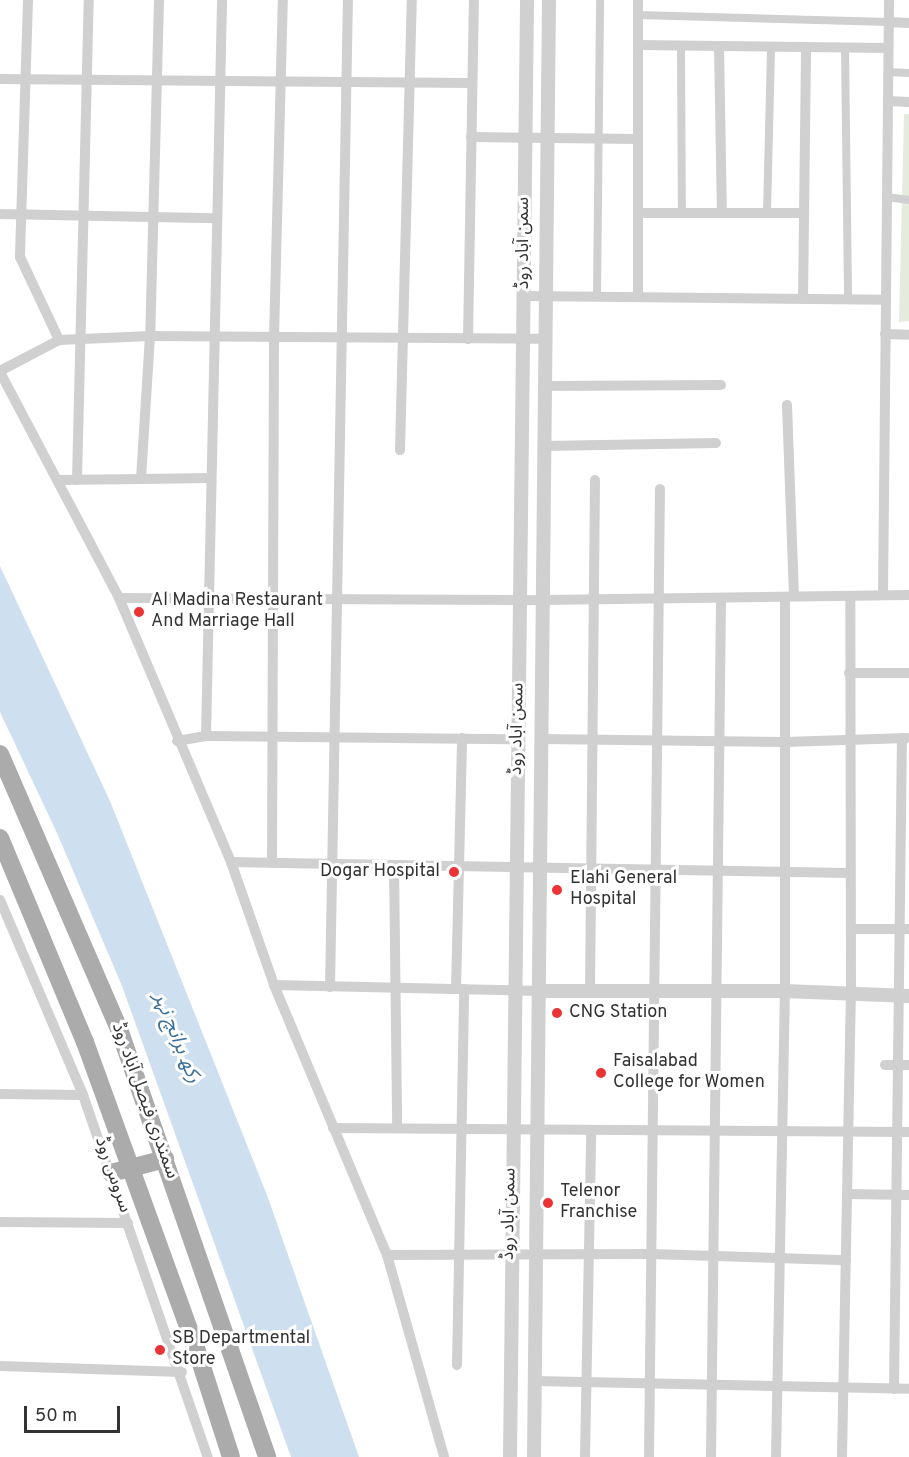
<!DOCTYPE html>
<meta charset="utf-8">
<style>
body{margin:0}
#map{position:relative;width:909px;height:1457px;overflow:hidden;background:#fff;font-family:Overpass,"Noto Sans Arabic",sans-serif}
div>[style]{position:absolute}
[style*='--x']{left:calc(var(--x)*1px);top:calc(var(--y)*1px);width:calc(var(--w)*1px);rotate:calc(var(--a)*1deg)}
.green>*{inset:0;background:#e5ecde}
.water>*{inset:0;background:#cee0ef}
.pedestrian>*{height:8px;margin:-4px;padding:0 4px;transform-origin:4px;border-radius:4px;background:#d0d0d0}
.minor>*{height:10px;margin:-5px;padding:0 5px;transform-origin:5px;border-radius:5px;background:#d0d0d0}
.tertiary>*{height:14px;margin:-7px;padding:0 7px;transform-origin:7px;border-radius:7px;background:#d0d0d0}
.primary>*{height:18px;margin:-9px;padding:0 9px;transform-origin:9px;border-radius:9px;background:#ababab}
.dots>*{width:16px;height:16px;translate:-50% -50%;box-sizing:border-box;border:3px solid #fff;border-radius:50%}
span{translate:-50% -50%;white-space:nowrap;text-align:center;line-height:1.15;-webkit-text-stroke:6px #fff;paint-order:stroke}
.street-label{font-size:18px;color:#333}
.poi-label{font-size:18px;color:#333}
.left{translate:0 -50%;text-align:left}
.right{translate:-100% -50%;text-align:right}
.water-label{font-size:20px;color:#3c6f99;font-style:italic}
.scale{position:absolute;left:24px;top:1406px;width:96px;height:27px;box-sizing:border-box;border:3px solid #333;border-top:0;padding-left:8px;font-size:18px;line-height:21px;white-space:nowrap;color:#333;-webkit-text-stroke:4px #fff;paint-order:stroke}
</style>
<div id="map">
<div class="green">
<div style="clip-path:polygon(904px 114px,909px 114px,909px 321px,899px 322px)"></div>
</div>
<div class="water">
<div style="clip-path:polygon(0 566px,110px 801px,267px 1195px,359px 1457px,291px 1457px,122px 986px,57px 833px,0 712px)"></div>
</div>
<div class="pedestrian">
<div style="--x:638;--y:15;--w:251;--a:1.6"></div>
<div style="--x:681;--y:46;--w:167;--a:89.7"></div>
<div style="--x:845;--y:47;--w:252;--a:89.3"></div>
<div style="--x:888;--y:72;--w:21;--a:3"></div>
<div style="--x:887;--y:197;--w:22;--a:8"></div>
<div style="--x:767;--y:213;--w:166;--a:-88.6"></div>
<div style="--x:597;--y:296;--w:296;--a:-89.4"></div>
</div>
<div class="minor">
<div style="--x:28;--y:0;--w:257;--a:91.8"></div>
<div style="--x:20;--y:257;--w:92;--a:64.8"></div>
<div style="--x:159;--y:0;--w:336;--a:91.5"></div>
<div style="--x:150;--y:336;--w:143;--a:93.6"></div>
<div style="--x:141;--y:479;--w:70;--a:-0.8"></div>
<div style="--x:638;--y:0;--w:297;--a:90"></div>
<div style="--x:889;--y:22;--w:20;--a:3"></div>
<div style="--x:638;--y:45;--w:250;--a:0.7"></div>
<div style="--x:719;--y:46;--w:167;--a:89"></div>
<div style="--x:0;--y:79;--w:472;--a:0.5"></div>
<div style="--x:888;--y:101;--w:21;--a:3"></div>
<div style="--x:471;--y:137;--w:167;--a:0.7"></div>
<div style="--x:638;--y:213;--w:166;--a:0"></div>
<div style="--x:0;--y:214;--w:216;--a:1.1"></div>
<div style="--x:524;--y:296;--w:362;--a:0.6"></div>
<div style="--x:803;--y:299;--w:252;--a:-89.3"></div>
<div style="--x:885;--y:334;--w:24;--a:2"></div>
<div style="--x:468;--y:339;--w:339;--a:-89"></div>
<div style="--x:0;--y:371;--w:67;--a:-27.7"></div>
<div style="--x:59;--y:340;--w:91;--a:-2.5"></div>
<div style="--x:150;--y:336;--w:395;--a:0.4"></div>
<div style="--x:0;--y:372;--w:255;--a:62.2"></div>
<div style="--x:119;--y:598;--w:287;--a:67"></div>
<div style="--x:231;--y:862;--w:130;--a:70.7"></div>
<div style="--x:274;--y:985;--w:293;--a:67.3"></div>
<div style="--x:387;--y:1255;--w:210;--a:74.2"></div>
<div style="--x:545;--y:386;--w:176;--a:-0.3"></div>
<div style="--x:787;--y:405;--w:191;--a:87.9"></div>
<div style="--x:544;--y:446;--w:172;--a:-1"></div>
<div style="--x:400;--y:450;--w:450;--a:-88.5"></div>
<div style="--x:57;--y:480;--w:84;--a:-0.7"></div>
<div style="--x:77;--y:480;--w:480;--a:-88.6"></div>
<div style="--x:883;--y:595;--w:595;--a:-89.42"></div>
<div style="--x:119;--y:598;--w:424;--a:0.3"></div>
<div style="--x:543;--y:600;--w:366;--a:-0.8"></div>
<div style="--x:849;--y:673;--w:60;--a:0"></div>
<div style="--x:206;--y:736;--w:736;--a:-88.75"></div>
<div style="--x:541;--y:739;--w:244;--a:0.7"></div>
<div style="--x:785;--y:742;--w:122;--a:-1.9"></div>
<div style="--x:177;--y:741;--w:29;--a:-10"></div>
<div style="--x:206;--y:736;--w:312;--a:0.6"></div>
<div style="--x:231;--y:862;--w:619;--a:1.02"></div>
<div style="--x:272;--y:863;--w:526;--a:-89.78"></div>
<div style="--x:274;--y:337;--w:337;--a:-88.5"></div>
<div style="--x:394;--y:865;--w:263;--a:89.3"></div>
<div style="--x:0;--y:900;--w:212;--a:66.9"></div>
<div style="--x:83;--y:1095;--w:383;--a:71"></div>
<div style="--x:851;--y:929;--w:58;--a:0"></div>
<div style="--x:274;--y:985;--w:266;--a:1.3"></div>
<div style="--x:330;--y:987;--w:987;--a:-88.96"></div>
<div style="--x:456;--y:989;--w:251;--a:-88.6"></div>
<div style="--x:590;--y:992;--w:512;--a:-89.44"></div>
<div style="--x:885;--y:1065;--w:24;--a:0"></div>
<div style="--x:0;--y:1094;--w:83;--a:0.7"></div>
<div style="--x:333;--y:1128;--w:576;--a:0.4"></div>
<div style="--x:847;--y:1194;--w:62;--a:0.9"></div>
<div style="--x:0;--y:1222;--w:128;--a:0.4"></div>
<div style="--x:387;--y:1255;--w:263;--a:-0.2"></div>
<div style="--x:650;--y:1254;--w:196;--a:1.8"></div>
<div style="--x:457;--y:1365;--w:376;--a:-88.9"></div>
<div style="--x:0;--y:1366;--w:182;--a:1.9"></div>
<div style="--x:535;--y:1381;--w:374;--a:1.2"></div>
<div style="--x:894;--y:1389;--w:651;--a:-89.3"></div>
<div style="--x:585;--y:1457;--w:327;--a:-88.9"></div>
<div style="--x:649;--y:1457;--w:968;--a:-89.35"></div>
<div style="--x:711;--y:1457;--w:859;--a:-89.33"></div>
<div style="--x:776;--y:1457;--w:466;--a:-88.9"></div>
<div style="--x:785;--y:991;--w:394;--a:-90"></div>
<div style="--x:842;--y:1457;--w:465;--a:-88.9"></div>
<div style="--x:851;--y:992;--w:396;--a:-90.1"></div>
</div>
<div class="tertiary">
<div style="--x:540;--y:991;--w:245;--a:0"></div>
<div style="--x:785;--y:991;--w:124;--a:2.3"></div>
<div style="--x:510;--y:1457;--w:1457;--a:-89.33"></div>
<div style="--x:534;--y:1457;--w:1457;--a:-89.41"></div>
</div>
<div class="primary">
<div style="--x:0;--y:754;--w:300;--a:66.6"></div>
<div style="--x:119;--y:1029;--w:453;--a:70.9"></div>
<div style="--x:0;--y:838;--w:221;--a:67.4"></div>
<div style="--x:85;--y:1042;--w:326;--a:70.1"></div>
<div style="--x:196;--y:1348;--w:114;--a:72.2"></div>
<div style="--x:111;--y:1173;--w:56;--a:-14.5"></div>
</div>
<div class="dots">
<div style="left:139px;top:612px;background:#eb3335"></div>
<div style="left:454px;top:872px;background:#eb3335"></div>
<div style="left:557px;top:890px;background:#eb3335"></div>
<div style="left:557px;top:1013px;background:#eb3335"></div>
<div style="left:601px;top:1073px;background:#eb3335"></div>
<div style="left:548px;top:1203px;background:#eb3335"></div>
<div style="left:160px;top:1350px;background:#eb3335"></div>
</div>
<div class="street-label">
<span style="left:524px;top:243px;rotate:-90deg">سمن آباد روڈ</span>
<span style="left:518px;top:729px;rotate:-89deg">سمن آباد روڈ</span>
<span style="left:144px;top:1101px;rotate:70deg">سمندری فیصل آباد روڈ</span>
<span style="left:112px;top:1175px;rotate:71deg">سروس روڈ</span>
<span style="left:510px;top:1214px;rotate:-89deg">سمن آباد روڈ</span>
</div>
<div class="poi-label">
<span class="left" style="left:151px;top:612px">Al Madina Restaurant<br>And Marriage Hall</span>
<span class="right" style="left:440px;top:872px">Dogar Hospital</span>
<span class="left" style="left:570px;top:890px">Elahi General<br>Hospital</span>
<span class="left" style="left:569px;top:1013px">CNG Station</span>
<span class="left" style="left:613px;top:1073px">Faisalabad<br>College for Women</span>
<span class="left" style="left:560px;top:1203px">Telenor<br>Franchise</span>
<span class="left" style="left:172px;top:1350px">SB Departmental<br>Store</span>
</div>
<div class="water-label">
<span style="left:176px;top:1038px;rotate:68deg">رکھ برانچ نہر</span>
</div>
<div class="scale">50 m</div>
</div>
